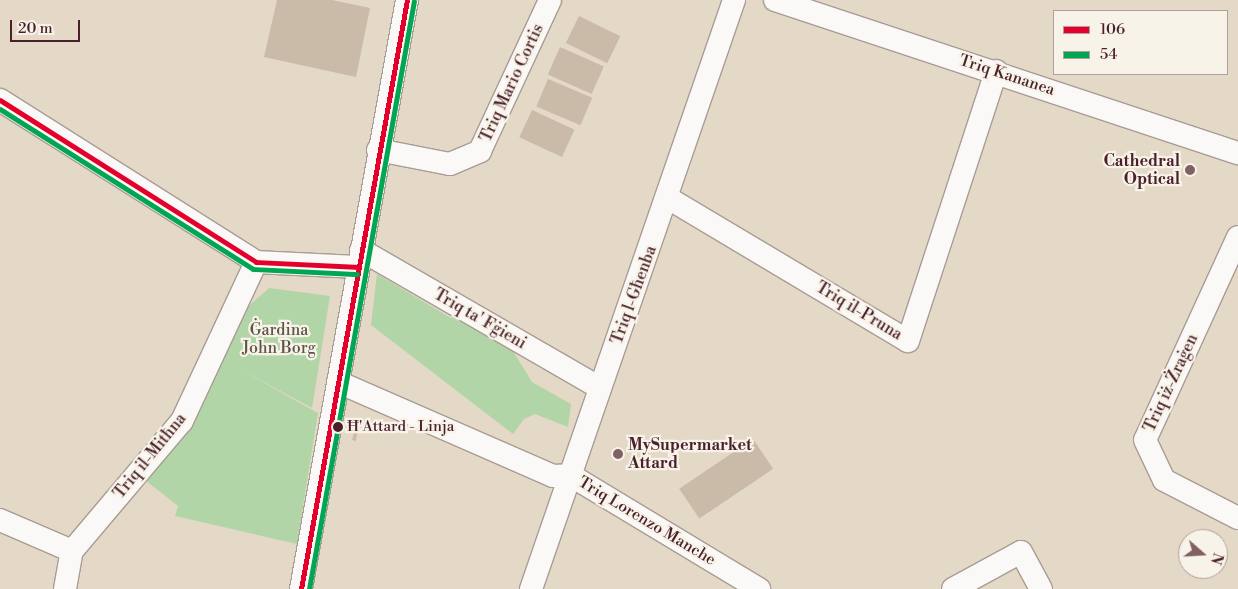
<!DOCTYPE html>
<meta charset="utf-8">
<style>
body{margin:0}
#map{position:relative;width:1238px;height:589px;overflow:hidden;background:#e4d8c7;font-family:"Libre Bodoni",serif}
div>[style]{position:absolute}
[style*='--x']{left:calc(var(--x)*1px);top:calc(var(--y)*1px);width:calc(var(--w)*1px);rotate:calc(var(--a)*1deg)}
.green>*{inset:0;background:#b2d5a8}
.building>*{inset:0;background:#cabba8;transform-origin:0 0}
.roads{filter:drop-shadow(1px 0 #a89c94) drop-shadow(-1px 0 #a89c94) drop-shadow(0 1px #a89c94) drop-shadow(0 -1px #a89c94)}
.street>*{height:22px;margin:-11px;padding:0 11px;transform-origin:11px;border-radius:11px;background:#fbf9f7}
.bus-1>*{height:5px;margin:-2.5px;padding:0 2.5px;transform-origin:2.5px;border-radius:2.5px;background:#e4002b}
.bus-2>*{height:5px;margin:-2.5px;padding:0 2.5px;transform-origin:2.5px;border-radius:2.5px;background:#00a651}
.dots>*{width:14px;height:14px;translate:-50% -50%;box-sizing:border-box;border:2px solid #f7f3e8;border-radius:50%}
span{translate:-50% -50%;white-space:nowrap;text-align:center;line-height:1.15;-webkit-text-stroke:4.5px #f7f3e8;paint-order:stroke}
.bus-label{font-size:15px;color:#4a1f2b}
.left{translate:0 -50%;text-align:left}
.street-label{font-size:16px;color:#4a1f2b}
.poi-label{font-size:16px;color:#4a1f2b;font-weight:700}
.right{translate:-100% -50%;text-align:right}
.park-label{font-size:16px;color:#5d5549}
.legend{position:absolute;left:1053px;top:10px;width:175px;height:65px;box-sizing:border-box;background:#f7f3e8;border:1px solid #b29e9c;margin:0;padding:6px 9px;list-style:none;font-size:15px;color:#4a1f2b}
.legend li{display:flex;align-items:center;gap:10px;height:25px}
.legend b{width:25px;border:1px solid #b29e9c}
.north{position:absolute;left:1178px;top:529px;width:50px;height:50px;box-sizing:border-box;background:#f7f3e8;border:1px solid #b29e9c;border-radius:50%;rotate:109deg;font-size:14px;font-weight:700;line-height:20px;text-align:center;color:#4a1f2b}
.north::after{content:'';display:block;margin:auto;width:18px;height:22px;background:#806062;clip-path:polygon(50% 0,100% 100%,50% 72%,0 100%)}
.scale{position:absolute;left:10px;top:20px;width:70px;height:22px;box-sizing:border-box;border:2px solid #4a1f2b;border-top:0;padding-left:6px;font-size:15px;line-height:18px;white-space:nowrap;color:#4a1f2b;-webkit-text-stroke:4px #f7f3e8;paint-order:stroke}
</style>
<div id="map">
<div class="green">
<div style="clip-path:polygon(377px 274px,451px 318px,466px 309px,503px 335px,532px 382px,571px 404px,568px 427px,535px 414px,524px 419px,513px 434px,371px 325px)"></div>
<div style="clip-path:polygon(269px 288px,330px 296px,312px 408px,241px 370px,318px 413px,297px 544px,175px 516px,178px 506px,145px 480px,242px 312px)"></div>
</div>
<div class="building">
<div style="clip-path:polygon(277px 0,332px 0,370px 8px,356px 77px,264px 57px)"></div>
<div style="left:579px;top:16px;width:46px;height:30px;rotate:26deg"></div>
<div style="left:560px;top:47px;width:48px;height:30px;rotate:24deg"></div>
<div style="left:548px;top:79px;width:48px;height:30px;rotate:23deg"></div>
<div style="left:532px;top:110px;width:47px;height:30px;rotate:25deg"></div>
<div style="clip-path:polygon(354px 433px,357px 433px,356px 441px,352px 440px)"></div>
<div style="left:753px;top:439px;width:36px;height:89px;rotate:56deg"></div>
</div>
<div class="roads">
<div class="street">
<div style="--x:775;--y:0;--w:488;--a:18.3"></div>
<div style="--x:0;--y:100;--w:303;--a:32.3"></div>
<div style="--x:256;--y:262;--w:101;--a:2.8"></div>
<div style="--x:378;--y:150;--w:73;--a:11"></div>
<div style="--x:450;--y:164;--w:33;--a:-23"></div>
<div style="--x:480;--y:151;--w:166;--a:-65.1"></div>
<div style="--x:668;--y:198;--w:279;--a:30.8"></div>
<div style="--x:908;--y:341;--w:284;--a:-71.9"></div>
<div style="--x:1238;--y:237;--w:223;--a:114.6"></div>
<div style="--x:1145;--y:440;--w:44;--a:64.6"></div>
<div style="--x:1164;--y:480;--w:83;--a:27.2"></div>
<div style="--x:361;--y:250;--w:276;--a:30"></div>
<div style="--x:338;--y:382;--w:235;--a:23.6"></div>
<div style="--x:553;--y:476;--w:17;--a:-3"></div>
<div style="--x:570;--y:475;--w:221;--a:31.1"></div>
<div style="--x:0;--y:520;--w:78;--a:23.3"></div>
<div style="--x:65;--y:589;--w:39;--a:-80"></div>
<div style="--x:72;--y:551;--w:170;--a:-49.8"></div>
<div style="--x:182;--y:421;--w:175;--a:-65"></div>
<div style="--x:301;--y:589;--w:598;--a:-79.8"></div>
<div style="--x:531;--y:589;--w:623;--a:-70.98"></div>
<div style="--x:953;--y:589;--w:77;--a:-28.6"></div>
<div style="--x:1021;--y:552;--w:42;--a:61.6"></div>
</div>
</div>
<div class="bus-1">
<div style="--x:0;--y:100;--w:303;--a:32.3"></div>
<div style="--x:256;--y:262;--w:101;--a:2.8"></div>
<div style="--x:301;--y:589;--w:598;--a:-79.8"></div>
</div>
<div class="bus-2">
<div style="--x:0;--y:109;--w:299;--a:32.3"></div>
<div style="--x:253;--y:269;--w:104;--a:2.8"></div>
<div style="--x:309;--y:589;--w:597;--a:-79.88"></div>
</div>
<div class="dots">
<div style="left:1190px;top:170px;background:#806062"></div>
<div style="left:338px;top:427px;background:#4a1f2b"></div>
<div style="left:618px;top:454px;background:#806062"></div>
</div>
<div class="bus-label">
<span class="left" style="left:347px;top:427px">Ħ'Attard - Linja</span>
</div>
<div class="street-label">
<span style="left:1007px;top:75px;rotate:18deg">Triq Kananea</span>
<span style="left:512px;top:83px;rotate:-65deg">Triq Mario Cortis</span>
<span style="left:634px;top:295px;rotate:-70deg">Triq l-Għenba</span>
<span style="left:859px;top:311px;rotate:31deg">Triq il-Pruna</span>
<span style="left:480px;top:319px;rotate:30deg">Triq ta' Fġieni</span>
<span style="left:1171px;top:383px;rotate:-65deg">Triq iż-Żraġen</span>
<span style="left:150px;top:456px;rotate:-51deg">Triq il-Mitħna</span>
<span style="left:647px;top:521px;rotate:31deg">Triq Lorenzo Manche</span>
</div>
<div class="poi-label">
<span class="right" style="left:1180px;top:170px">Cathedral<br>Optical</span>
<span class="left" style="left:628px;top:454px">MySupermarket<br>Attard</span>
</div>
<div class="park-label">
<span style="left:279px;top:339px">Ġardina<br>John Borg</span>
</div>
<ul class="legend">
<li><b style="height:6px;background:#e4002b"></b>106</li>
<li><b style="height:6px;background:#00a651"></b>54</li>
</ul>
<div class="north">N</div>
<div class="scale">20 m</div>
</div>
